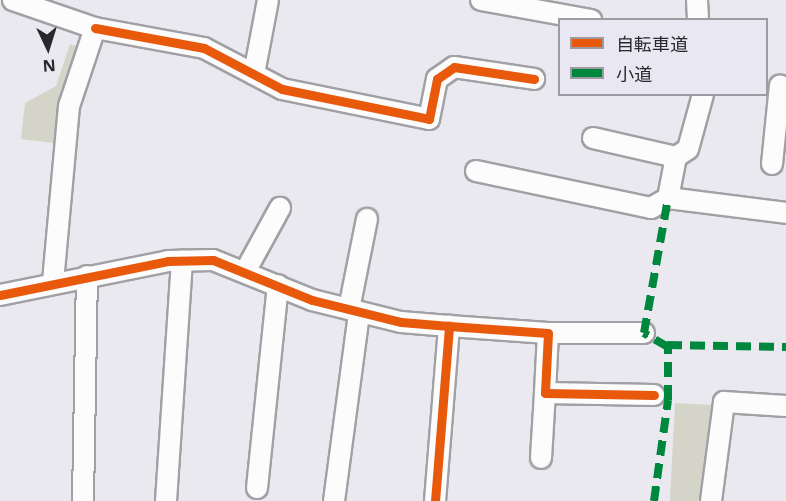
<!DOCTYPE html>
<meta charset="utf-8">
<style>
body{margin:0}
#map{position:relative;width:786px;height:501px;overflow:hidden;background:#eae9ef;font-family:"Noto Sans","Noto Sans JP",sans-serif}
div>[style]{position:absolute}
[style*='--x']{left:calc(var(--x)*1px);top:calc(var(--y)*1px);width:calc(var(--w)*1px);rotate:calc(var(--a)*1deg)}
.green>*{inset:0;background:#d5d4c8;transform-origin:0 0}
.roads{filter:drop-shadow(2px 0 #a1a1a5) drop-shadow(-2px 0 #a1a1a5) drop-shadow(0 2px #a1a1a5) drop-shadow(0 -2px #a1a1a5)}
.street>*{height:20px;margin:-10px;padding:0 10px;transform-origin:10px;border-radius:10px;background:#fcfcfd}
.quiet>*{height:8px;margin-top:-4px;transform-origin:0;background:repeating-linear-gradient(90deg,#00873e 0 15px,transparent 0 23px)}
.cycleway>*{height:9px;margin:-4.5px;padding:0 4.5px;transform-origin:4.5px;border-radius:4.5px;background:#e8590c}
span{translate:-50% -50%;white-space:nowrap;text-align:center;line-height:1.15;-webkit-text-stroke:6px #e9e7f1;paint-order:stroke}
.legend{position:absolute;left:558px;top:18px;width:210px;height:78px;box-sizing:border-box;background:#e9e7f1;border:2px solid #9c9ba2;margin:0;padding:8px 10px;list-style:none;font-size:18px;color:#29282c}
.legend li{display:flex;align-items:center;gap:12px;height:30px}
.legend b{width:30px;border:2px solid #9c9ba2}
.north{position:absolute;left:18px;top:18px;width:60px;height:60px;-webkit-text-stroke:4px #e9e7f1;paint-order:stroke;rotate:176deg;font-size:16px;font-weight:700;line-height:24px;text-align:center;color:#29282c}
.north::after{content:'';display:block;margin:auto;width:21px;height:27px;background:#29282c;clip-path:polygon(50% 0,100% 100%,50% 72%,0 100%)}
</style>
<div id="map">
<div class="green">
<div style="clip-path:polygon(70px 44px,79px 47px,59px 107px,55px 143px,21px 139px,25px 103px,56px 86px)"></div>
<div style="left:675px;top:403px;width:38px;height:99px;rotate:3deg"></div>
</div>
<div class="roads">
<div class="street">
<div style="--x:13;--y:0;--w:87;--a:18.9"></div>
<div style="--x:95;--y:28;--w:82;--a:108.4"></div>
<div style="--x:69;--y:106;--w:176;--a:95.2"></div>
<div style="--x:481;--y:0;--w:112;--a:10.3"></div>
<div style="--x:697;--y:0;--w:20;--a:87"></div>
<div style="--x:95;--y:28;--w:111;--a:10.4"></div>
<div style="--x:204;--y:48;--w:88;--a:27.7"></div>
<div style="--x:282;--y:89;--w:150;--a:11.5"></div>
<div style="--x:429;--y:119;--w:41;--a:-78.7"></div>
<div style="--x:437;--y:79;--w:21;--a:-35"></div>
<div style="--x:454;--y:67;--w:81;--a:8.5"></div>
<div style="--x:254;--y:74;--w:75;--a:-79.3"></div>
<div style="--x:593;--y:138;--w:85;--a:12.9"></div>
<div style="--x:772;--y:164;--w:79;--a:-84.2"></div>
<div style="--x:476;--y:171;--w:179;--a:11.9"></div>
<div style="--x:651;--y:208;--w:20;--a:-30"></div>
<div style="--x:668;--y:198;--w:42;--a:-79"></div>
<div style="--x:676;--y:157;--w:14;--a:-34"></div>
<div style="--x:688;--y:149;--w:57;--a:-74.7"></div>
<div style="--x:668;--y:198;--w:119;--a:7.2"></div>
<div style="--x:246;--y:270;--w:71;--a:-61.3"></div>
<div style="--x:0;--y:295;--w:171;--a:-11.4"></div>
<div style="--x:168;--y:261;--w:45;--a:-1.3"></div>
<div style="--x:213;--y:260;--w:107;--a:22"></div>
<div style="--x:312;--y:300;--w:92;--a:13.9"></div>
<div style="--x:401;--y:322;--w:48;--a:4.8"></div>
<div style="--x:349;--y:309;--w:92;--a:-78.7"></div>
<div style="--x:548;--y:333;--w:96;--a:0"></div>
<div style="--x:541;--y:458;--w:65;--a:-86.5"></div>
<div style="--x:257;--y:488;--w:204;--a:-84.1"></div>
<div style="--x:83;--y:501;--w:225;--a:-89"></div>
<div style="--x:166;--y:501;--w:241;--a:-86.2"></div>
<div style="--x:334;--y:501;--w:190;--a:-82.4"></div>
<div style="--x:435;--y:501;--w:176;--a:-85.4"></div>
<div style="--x:449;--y:326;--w:99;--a:4"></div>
<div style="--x:548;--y:333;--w:60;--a:92.9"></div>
<div style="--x:545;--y:393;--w:109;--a:1.1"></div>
<div style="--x:711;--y:501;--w:100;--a:-82.5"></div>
<div style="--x:724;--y:402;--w:62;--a:3.7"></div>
</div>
</div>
<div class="quiet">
<div style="--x:667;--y:345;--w:119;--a:1"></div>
<div style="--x:654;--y:501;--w:102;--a:-82.1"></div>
<div style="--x:668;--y:400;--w:53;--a:-90"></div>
<div style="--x:668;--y:347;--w:28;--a:-150"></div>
<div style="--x:644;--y:333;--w:137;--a:-79.9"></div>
</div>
<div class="cycleway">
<div style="--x:95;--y:28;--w:111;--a:10.4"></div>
<div style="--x:204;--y:48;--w:88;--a:27.7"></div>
<div style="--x:282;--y:89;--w:150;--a:11.5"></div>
<div style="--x:429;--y:119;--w:41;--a:-78.7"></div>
<div style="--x:437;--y:79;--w:21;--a:-35"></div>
<div style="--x:454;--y:67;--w:81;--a:8.5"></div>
<div style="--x:0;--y:295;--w:171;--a:-11.4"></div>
<div style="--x:168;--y:261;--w:45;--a:-1.3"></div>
<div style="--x:213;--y:260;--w:107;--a:22"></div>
<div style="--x:312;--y:300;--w:92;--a:13.9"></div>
<div style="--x:401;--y:322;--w:48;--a:4.8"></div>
<div style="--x:435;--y:501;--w:176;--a:-85.4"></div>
<div style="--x:449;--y:326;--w:99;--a:4"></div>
<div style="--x:548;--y:333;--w:60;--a:92.9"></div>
<div style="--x:545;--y:393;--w:109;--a:1.1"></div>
</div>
<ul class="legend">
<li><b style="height:8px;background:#e8590c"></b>自転車道</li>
<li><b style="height:8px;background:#00873e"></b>小道</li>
</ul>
<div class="north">N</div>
</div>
